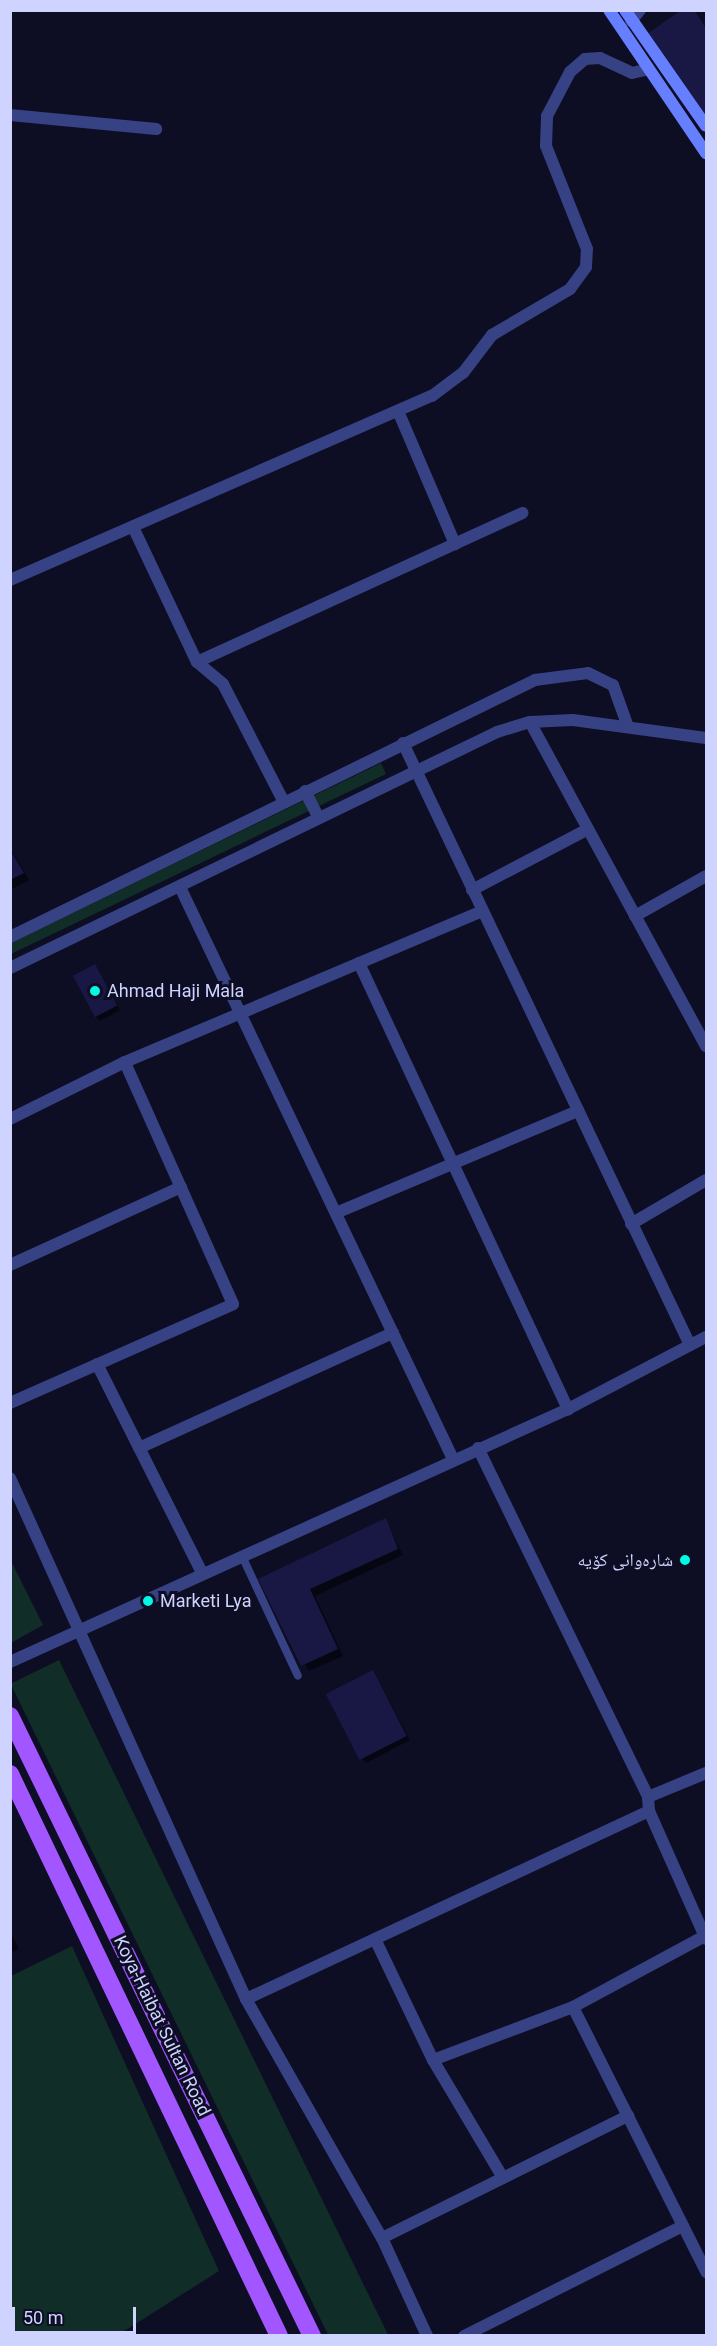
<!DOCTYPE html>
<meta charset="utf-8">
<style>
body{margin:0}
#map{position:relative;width:717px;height:2346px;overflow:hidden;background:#0d0d23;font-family:Roboto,"Noto Naskh Arabic",sans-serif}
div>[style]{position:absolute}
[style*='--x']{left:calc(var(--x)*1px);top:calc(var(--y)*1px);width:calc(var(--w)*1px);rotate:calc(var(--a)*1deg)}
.green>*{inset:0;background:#102d27;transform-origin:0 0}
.shadow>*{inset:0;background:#0007}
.building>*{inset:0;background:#191845;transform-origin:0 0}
.lane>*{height:8px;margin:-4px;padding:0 4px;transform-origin:4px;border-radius:4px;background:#364284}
.street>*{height:12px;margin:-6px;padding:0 6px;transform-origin:6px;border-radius:6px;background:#364284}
.secondary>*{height:12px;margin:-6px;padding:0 6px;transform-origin:6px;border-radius:6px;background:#667fff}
.primary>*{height:18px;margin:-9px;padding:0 9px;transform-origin:9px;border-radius:9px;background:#a156ff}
.dots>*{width:16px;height:16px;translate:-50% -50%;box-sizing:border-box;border:3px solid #0d0d23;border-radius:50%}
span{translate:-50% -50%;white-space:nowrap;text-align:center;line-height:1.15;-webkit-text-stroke:6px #0d0d23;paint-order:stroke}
.poi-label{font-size:18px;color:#cfd3ff}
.left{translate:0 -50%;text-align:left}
.right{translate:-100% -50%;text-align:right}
.street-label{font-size:18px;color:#cfd3ff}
.frame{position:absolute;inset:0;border:12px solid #cfd3ff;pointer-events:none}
.scale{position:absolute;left:12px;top:2307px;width:124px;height:27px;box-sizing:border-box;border:3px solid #cfd3ff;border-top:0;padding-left:8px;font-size:18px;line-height:21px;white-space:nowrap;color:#cfd3ff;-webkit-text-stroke:4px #0d0d23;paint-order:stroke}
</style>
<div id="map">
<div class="green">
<div style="clip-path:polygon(381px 763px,386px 774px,11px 954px,11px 943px)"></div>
<div style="clip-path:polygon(10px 1559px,43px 1625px,11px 1643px,10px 1643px)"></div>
<div style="left:59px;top:1660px;width:750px;height:54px;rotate:64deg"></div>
<div style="clip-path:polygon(72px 1946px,219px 2271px,118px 2335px,11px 2335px,11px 1976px)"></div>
</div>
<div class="shadow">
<div style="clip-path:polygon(694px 10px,706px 28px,706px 117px,648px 35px)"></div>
<div style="clip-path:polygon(10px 848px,29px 880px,10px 890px)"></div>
<div style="clip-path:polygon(95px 966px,120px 1010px,100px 1021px,96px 1017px)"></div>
<div style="clip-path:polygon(385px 1520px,403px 1555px,315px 1596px,343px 1656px,309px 1671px,260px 1580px)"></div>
<div style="clip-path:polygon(373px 1671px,410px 1740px,366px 1763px,362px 1759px)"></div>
<div style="clip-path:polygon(10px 1931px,19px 1949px,10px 1953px)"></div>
</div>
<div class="building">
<div style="clip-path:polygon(681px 10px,694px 10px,706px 28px,706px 117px,646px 35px)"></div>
<div style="clip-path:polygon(10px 850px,24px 873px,10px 880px)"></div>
<div style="left:95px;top:964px;width:47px;height:25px;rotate:62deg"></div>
<div style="clip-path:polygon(386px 1518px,398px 1549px,310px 1589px,338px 1649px,301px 1666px,258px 1579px)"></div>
<div style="left:373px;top:1670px;width:74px;height:53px;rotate:63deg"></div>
</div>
<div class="lane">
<div style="--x:242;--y:1556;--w:132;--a:65"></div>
</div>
<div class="street">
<div style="--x:631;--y:21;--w:14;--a:-51"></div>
<div style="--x:10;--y:115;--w:147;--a:5.5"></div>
<div style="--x:398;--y:411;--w:145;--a:66.8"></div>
<div style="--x:134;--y:529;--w:147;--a:64.7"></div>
<div style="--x:197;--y:662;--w:34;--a:40"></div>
<div style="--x:223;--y:684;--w:133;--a:62.7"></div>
<div style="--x:10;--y:580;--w:460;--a:-23.6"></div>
<div style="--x:432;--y:396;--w:39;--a:-37"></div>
<div style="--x:463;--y:373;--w:48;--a:-52.7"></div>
<div style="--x:492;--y:335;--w:91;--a:-30.5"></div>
<div style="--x:570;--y:289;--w:27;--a:-54"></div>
<div style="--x:586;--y:267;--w:18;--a:-87"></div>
<div style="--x:587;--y:249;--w:111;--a:-111.7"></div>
<div style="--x:546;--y:146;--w:30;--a:-88"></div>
<div style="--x:547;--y:116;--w:50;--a:-62.4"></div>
<div style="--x:570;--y:72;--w:20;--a:-41"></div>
<div style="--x:585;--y:59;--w:15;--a:-4"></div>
<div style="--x:600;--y:58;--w:35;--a:25"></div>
<div style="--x:632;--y:73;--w:17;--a:-13"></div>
<div style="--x:197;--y:662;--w:358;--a:-24.6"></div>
<div style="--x:530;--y:722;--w:369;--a:61.5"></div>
<div style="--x:403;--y:743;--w:667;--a:64.51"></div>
<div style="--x:305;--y:791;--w:29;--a:63"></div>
<div style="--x:180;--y:887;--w:634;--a:64.49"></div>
<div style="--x:472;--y:890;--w:131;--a:-27.7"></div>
<div style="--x:635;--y:916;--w:81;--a:-29.4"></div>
<div style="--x:10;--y:937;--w:585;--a:-26.08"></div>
<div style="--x:535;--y:680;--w:53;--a:-7.5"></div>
<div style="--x:588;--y:673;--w:28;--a:26"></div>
<div style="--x:613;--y:685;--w:41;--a:70.3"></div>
<div style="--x:359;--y:963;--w:493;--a:64.9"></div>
<div style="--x:10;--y:968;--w:541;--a:-25.85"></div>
<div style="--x:497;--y:732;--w:34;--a:-17"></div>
<div style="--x:530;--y:722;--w:43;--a:-2.7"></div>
<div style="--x:573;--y:720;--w:134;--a:7.7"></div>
<div style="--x:10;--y:1119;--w:128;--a:-26.4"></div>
<div style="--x:125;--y:1062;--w:388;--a:-22.9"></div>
<div style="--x:336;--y:1213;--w:263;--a:-22.9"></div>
<div style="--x:631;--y:1224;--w:87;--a:-30.4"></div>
<div style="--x:10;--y:1265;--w:188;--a:-24.5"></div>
<div style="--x:97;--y:1364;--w:234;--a:63.3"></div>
<div style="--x:10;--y:1403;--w:244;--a:-23.9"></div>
<div style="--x:233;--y:1304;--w:265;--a:-114.1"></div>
<div style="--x:139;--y:1448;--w:279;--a:-24.4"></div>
<div style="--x:478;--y:1448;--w:388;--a:64"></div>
<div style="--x:10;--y:1478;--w:572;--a:65.63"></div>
<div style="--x:246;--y:1999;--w:275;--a:60.4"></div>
<div style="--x:382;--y:2238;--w:108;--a:65.3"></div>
<div style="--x:10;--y:1662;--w:613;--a:-24.39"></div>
<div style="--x:568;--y:1409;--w:156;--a:-27.6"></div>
<div style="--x:649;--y:1811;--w:140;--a:66"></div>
<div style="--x:375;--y:1939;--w:134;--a:64.4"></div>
<div style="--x:433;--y:2060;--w:137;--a:59.3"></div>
<div style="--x:246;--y:1999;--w:445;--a:-25"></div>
<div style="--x:649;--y:1811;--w:14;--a:-94"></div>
<div style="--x:648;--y:1797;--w:63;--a:-22.5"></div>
<div style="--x:573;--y:2007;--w:297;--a:63.3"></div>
<div style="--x:433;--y:2060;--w:150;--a:-20.7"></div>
<div style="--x:573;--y:2007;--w:150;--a:-28.3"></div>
<div style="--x:382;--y:2238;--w:275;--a:-26.4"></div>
<div style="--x:464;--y:2336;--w:245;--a:-26.7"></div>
</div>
<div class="secondary">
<div style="--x:609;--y:10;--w:173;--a:55.9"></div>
<div style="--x:625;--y:10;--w:141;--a:55.1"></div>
</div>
<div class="primary">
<div style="--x:10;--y:1716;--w:690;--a:64.03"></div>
<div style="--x:10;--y:1774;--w:623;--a:64.42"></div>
</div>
<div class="dots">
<div style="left:95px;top:991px;background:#00fae5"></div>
<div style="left:685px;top:1560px;background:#00fae5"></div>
<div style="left:148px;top:1601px;background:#00fae5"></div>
</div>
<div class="poi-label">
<span class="left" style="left:107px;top:991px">Ahmad Haji Mala</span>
<span class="right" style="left:673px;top:1560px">شارەوانی کۆیە</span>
<span class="left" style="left:160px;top:1601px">Marketi Lya</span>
</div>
<div class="street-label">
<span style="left:162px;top:2026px;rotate:64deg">Koya-Haibat Sultan Road</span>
</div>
<div class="frame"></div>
<div class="scale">50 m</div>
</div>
